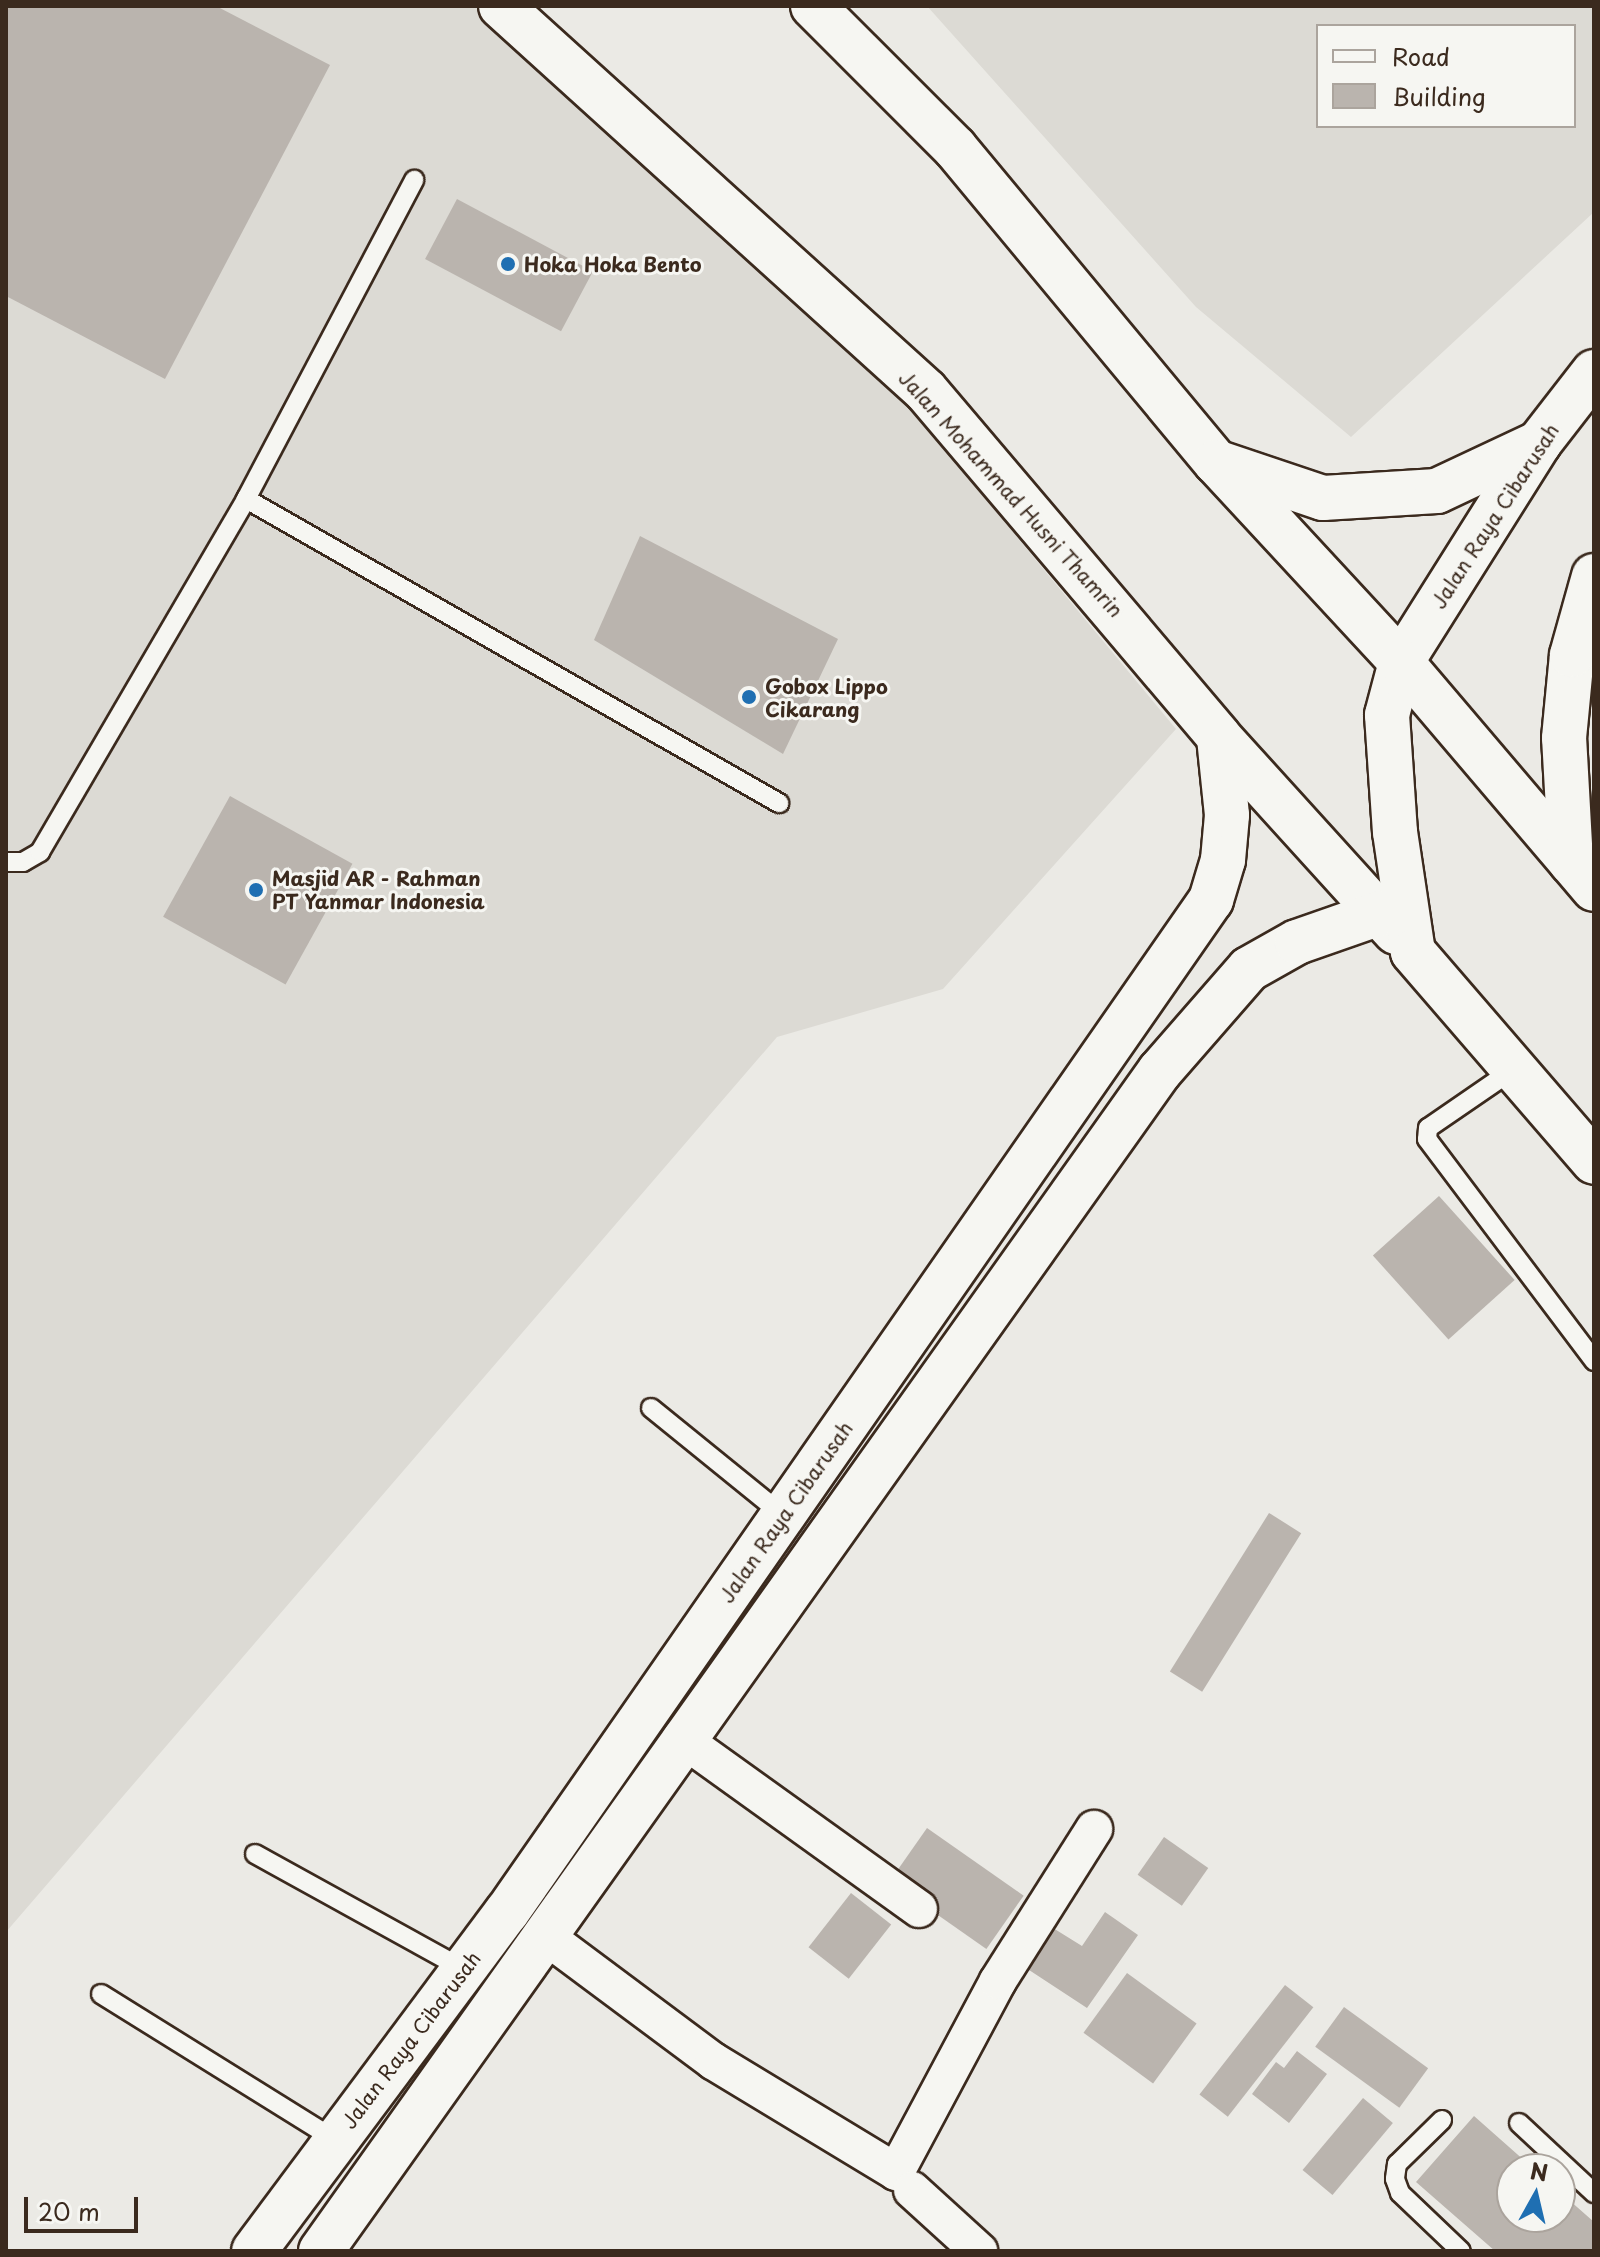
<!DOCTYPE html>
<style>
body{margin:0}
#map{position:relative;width:1600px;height:2257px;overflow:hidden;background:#ebeae5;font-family:"Playpen Sans",sans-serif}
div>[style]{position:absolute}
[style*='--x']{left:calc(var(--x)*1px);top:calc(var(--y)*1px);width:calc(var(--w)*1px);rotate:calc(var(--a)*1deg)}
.built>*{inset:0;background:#dcdad4}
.building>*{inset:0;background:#bab4ae;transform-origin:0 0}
.roads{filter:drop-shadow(2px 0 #3b2a1e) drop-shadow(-2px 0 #3b2a1e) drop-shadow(0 2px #3b2a1e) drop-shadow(0 -2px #3b2a1e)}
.lane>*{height:18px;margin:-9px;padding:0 9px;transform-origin:9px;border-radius:9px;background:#f6f6f2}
.street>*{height:36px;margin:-18px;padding:0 18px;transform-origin:18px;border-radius:18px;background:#f6f6f2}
.secondary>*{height:44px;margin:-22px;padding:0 22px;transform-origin:22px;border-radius:22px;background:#f6f6f2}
.primary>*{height:44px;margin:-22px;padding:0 22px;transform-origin:22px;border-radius:22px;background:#f6f6f2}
.dots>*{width:22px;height:22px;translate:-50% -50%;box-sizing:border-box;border:4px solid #f6f6f2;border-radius:50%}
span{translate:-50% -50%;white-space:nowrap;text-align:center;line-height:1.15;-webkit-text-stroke:6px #f6f6f2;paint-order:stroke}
.poi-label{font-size:20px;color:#3b2a1e;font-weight:700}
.left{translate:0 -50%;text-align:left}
.street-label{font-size:20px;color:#3b2a1e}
.frame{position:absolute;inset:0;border:8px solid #3b2a1e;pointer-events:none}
.legend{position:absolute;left:1316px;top:24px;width:260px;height:104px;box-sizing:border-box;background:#f6f6f2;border:2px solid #aba49d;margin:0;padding:10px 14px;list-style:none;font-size:24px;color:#3b2a1e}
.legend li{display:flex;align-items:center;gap:16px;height:40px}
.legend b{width:40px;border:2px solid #aba49d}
.north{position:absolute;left:1496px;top:2153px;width:80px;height:80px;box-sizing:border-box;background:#f6f6f2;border:2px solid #aba49d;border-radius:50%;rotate:8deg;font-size:22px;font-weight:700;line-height:32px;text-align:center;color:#3b2a1e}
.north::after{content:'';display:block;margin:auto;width:28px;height:36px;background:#1f6fb2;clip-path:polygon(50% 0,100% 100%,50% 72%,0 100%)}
.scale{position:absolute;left:24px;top:2197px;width:114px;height:36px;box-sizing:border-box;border:4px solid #3b2a1e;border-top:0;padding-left:10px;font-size:24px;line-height:28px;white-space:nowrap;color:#3b2a1e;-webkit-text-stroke:6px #f6f6f2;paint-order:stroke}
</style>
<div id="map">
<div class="built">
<div style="clip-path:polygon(6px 6px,486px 6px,828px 309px,1176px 729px,943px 989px,777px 1037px,6px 1932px)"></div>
<div style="clip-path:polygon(evenodd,927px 6px,1594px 6px,1594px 212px,1351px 437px,1196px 307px,927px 6px,1318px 26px,1574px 26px,1574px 126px,1318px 126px,1318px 26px)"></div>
</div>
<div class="building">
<div style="clip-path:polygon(6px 6px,216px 6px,330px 65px,165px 379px,6px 296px)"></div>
<div style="left:457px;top:199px;width:154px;height:68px;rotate:28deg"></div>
<div style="clip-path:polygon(640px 536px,838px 639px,783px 754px,594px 640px)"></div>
<div style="left:230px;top:796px;width:140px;height:138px;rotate:29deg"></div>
<div style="left:1439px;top:1196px;width:113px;height:89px;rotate:48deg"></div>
<div style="left:1269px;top:1513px;width:38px;height:187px;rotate:32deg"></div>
<div style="left:927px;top:1828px;width:118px;height:65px;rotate:35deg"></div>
<div style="left:1164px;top:1837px;width:54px;height:46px;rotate:35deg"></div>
<div style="left:851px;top:1893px;width:51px;height:69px;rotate:38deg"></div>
<div style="clip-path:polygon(1105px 1912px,1138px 1935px,1087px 2008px,1026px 1968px,1053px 1928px,1082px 1946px)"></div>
<div style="left:1127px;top:1973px;width:86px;height:74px;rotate:36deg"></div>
<div style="left:1285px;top:1985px;width:36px;height:139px;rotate:38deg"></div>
<div style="left:1344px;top:2007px;width:104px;height:49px;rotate:36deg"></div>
<div style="clip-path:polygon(1297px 2051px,1327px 2074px,1289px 2123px,1252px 2094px,1276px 2062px,1284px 2068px)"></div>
<div style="left:1363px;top:2098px;width:39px;height:94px;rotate:40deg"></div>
<div style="clip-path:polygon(1474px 2116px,1534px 2169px,1512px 2169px,1512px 2217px,1560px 2217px,1560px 2192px,1594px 2222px,1594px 2251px,1495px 2251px,1416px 2182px)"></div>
</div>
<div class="roads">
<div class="lane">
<div style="--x:246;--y:499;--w:361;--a:-62.2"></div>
<div style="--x:6;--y:862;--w:17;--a:0"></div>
<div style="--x:23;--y:862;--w:20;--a:-30"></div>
<div style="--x:40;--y:852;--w:409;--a:-59.7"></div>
<div style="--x:246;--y:499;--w:614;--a:29.7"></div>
<div style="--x:1514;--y:1069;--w:104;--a:145.5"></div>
<div style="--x:1428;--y:1128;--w:11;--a:95"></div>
<div style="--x:1427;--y:1139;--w:278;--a:53"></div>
<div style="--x:651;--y:1408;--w:170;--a:39"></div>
<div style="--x:255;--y:1854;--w:238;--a:28.9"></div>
<div style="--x:101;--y:1994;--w:277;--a:31.9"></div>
<div style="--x:1442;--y:2120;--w:63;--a:135.6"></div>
<div style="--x:1397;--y:2164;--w:15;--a:98"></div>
<div style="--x:1395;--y:2179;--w:15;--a:70"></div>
<div style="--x:1400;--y:2193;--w:84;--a:43.6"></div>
<div style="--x:1519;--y:2123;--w:103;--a:43"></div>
</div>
<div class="street">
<div style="--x:681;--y:1738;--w:293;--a:35.7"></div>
<div style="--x:544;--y:1935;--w:211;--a:36.7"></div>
<div style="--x:713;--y:2061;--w:214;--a:31.2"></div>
<div style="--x:896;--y:2172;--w:217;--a:-61.9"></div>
<div style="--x:998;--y:1981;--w:180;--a:-57.7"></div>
<div style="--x:912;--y:2190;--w:91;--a:42.3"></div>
</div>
<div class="secondary">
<div style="--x:501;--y:6;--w:573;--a:42.17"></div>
<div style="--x:926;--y:391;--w:453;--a:49.7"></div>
<div style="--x:1219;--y:737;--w:263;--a:47.8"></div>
<div style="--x:813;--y:6;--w:201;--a:45"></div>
<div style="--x:955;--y:148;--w:408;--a:50.3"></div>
<div style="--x:1216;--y:462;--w:272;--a:47.2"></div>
<div style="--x:254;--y:2251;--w:423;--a:-53.3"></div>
<div style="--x:507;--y:1912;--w:1233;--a:-55.18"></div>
<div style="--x:1211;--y:900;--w:42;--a:-73.3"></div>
<div style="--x:1223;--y:860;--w:45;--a:-84.9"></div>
<div style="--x:1227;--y:815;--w:78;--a:-95.9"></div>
<div style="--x:321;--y:2251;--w:1448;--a:-54.59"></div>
<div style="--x:1160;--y:1071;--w:135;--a:-48.9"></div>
<div style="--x:1249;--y:969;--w:55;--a:-29.4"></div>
<div style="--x:1297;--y:942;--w:88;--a:-19.3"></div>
</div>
<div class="primary">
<div style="--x:1594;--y:372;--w:90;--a:127.8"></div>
<div style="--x:1539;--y:443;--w:259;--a:122.2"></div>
<div style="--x:1401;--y:662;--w:55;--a:104.8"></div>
<div style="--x:1387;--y:715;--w:117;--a:86.1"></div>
<div style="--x:1395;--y:832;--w:121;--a:81.5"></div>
<div style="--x:1413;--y:952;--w:277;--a:49.2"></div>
<div style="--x:1216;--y:462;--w:113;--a:18.6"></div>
<div style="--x:1323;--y:498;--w:114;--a:-3.5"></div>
<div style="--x:1437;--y:491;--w:113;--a:-25.2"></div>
<div style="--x:1401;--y:662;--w:298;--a:49.6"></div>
<div style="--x:1571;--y:862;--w:124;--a:-93.2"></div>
<div style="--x:1564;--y:738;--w:83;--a:-84.5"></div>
<div style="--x:1572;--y:655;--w:82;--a:-74.4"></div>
</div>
</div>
<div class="dots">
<div style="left:508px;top:264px;background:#1f6fb2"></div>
<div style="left:749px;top:697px;background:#1f6fb2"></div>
<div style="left:256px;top:890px;background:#1f6fb2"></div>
</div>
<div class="poi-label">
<span class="left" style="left:524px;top:264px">Hoka Hoka Bento</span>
<span class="left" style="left:765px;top:698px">Gobox Lippo<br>Cikarang</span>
<span class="left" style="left:272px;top:890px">Masjid AR - Rahman<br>PT Yanmar Indonesia</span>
</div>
<div class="street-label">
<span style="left:1011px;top:494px;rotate:48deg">Jalan Mohammad Husni Thamrin</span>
<span style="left:1495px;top:516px;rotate:-57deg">Jalan Raya Cibarusah</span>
<span style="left:786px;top:1512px;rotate:-55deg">Jalan Raya Cibarusah</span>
<span style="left:411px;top:2040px;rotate:-53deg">Jalan Raya Cibarusah</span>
</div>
<div class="frame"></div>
<ul class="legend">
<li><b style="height:10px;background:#f6f6f2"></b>Road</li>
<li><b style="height:22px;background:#bab4ae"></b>Building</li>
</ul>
<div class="north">N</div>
<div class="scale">20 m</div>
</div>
